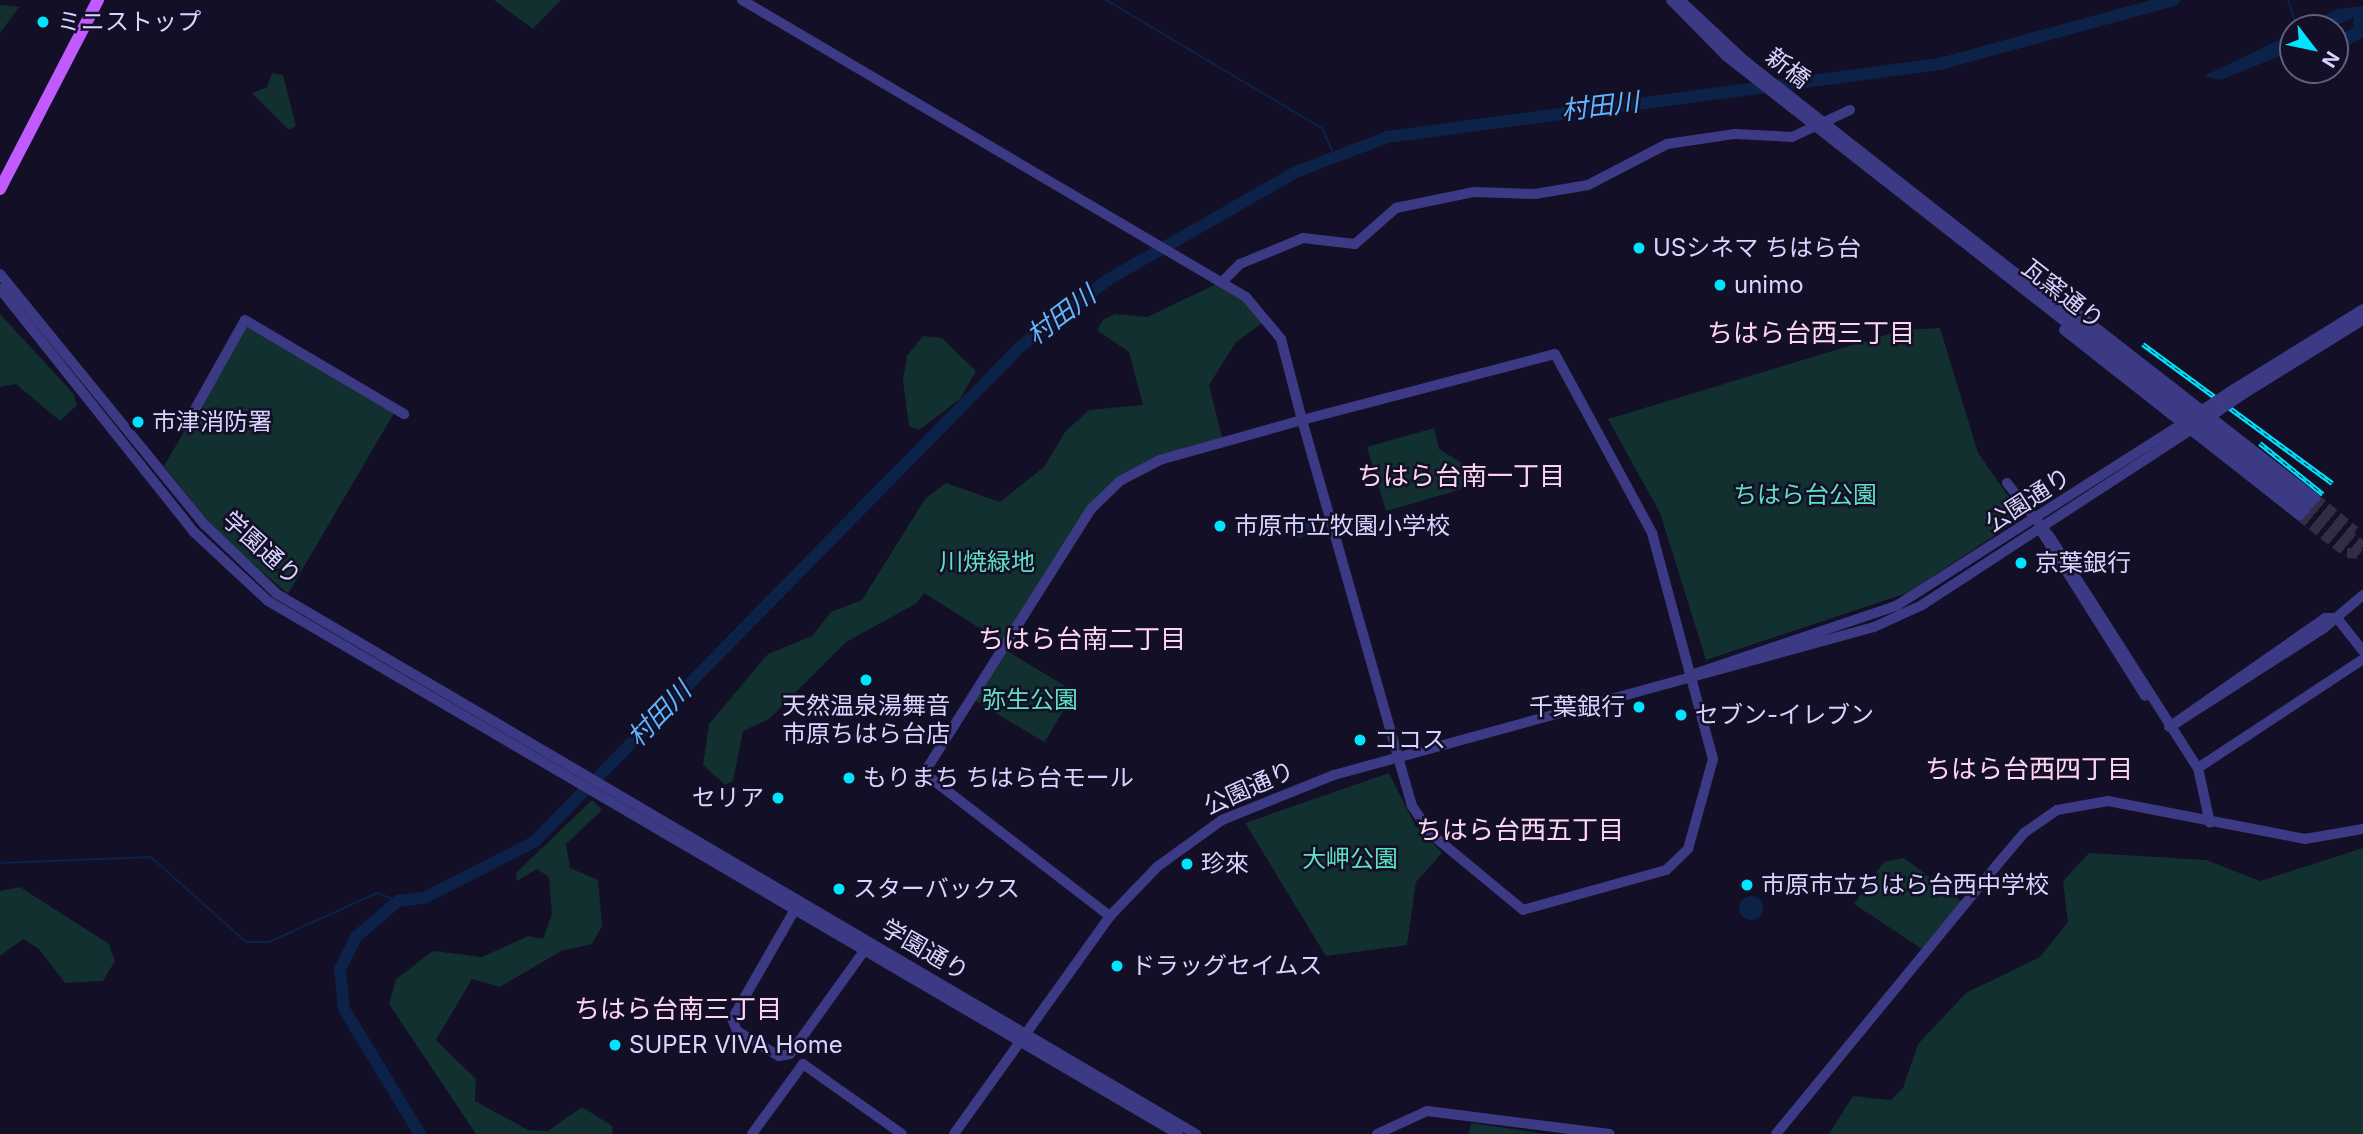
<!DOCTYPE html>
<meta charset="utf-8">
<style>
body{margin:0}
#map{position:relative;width:2363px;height:1134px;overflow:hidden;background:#130f26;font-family:Inter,"Noto Sans JP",sans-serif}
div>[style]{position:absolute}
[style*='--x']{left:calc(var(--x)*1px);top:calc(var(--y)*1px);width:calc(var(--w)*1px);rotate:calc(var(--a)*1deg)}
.green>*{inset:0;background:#12302f;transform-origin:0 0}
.water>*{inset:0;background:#0c2248}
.round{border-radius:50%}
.stream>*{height:2px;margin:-1px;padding:0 1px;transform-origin:1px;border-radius:1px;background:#0c2248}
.river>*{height:12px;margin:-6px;padding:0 6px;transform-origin:6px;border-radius:6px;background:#0c2248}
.tertiary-tunnel>*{height:10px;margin-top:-5px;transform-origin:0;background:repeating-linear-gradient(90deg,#312d47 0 10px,transparent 0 15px)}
.tertiary>*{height:10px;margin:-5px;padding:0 5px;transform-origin:5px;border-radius:5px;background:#3d3a85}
.primary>*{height:12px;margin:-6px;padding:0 6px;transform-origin:6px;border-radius:6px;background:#c25bff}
.rail>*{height:4.5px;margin-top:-2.25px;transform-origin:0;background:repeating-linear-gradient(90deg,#130f26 0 5px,#00e5ff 0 10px);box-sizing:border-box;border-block:2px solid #00e5ff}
.tertiary-bridge>*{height:10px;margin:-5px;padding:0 5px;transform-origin:5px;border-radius:5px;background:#3d3a85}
.dots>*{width:19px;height:19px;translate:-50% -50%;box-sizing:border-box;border:4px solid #130f26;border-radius:50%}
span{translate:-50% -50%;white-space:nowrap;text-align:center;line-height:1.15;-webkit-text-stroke:5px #130f26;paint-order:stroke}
.poi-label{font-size:24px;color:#d9d4ff}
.left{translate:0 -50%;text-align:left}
.right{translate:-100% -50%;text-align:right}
.street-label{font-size:24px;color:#d9d4ff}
.park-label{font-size:24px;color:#5fe0c0}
.water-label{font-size:26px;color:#62b6ff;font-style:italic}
.neighbourhood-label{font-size:26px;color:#ffd6f0}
.north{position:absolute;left:2279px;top:14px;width:70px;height:70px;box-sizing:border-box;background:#130f26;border:2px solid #625e7d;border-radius:50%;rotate:122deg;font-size:19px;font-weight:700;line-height:28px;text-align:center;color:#d9d4ff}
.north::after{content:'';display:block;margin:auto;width:24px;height:32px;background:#00e5ff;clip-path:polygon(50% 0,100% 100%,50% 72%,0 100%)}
</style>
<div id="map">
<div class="green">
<div style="clip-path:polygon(494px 0,561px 0,533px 29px)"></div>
<div style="clip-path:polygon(0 5px,19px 7px,0 33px)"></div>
<div style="clip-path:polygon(272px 73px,283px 75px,296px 126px,289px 130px,252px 93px,267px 87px)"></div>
<div style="clip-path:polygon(1223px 281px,1269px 318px,1236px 342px,1209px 385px,1223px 442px,1130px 474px,1091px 509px,1005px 644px,924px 593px,917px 603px,846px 642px,769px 719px,743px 731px,733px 781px,725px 785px,703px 765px,709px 724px,768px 654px,812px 636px,831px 612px,862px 600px,925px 499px,946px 483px,1000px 502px,1044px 467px,1065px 432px,1089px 410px,1143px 405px,1129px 352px,1097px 330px,1103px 320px,1115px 314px,1147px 317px)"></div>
<div style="clip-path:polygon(0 314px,73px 393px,77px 405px,60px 421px,16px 384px,0 387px)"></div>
<div style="clip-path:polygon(246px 326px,394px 413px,288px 594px,220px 536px,164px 466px)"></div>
<div style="clip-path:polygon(1940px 328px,1978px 453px,2023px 517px,1907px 593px,1706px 660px,1660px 513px,1608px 419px,1902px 330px)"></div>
<div style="clip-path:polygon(923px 336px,942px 338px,976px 371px,960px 399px,919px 430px,909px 426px,903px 381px,907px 356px)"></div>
<div style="clip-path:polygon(1434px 428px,1439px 449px,1463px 464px,1469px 487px,1386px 511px,1367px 447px)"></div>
<div style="left:1002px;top:648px;width:85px;height:59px;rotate:31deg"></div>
<div style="clip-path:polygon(1389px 773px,1415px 825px,1442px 853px,1416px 882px,1407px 945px,1326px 956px,1245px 823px)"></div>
<div style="clip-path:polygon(592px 800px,602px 810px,566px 844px,570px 868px,598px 880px,602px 926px,592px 944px,561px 951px,500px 987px,472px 979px,436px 1040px,476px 1079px,475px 1101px,528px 1130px,548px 1131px,582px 1107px,612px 1126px,613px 1134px,476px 1134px,389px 1004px,396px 979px,433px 951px,482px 957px,528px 936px,543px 939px,552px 914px,549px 877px,537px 869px,517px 881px,516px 873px)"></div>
<div style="clip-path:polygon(2363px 848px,2363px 1134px,1829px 1134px,1853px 1096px,1891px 1100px,1903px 1088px,1918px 1044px,1966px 993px,2040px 957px,2068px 922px,2063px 881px,2089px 853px,2206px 860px,2260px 881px)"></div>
<div style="clip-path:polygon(1904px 858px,1965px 904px,1925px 951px,1854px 904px,1884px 862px)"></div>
<div style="clip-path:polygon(20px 887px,109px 944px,115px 961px,103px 981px,65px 983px,39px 949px,23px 939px,0 956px,0 891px)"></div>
<div style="clip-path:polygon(1471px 1123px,1546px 1134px,1469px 1134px)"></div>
</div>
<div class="water">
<div style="clip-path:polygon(2363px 6px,2363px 37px,2346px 47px,2343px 33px,2353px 28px,2354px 17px,2331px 28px,2301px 28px,2337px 9px)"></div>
<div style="clip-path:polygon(2293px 33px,2288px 53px,2220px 80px,2204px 76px)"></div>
<div class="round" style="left:1286px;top:514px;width:24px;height:24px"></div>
<div class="round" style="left:1739px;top:896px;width:24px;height:24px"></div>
</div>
<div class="stream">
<div style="--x:1106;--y:0;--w:251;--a:30.7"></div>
<div style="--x:1322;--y:128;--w:30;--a:66"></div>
<div style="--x:2288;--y:0;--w:29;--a:72"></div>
<div style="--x:0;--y:863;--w:151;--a:-2.3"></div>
<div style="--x:151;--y:857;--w:127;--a:41.8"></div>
<div style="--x:246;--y:942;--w:23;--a:0"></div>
<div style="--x:269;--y:942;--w:119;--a:-24.4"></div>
<div style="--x:377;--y:893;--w:22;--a:21"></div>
</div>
<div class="river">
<div style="--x:420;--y:1134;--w:146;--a:-121.3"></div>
<div style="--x:344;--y:1009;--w:40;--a:-95.7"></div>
<div style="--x:340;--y:969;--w:36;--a:-63"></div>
<div style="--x:356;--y:937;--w:55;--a:-40.6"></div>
<div style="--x:398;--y:901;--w:26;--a:-7"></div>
<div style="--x:424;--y:898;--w:123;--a:-27"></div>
<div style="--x:534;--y:842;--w:695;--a:-45.52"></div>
<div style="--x:1021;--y:346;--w:111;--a:-37.3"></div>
<div style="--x:1109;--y:279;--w:215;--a:-29.8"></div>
<div style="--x:1296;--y:172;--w:97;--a:-21"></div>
<div style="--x:1387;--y:137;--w:558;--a:-7.52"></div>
<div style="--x:1940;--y:64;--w:243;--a:-15.3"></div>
</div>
<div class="tertiary-tunnel">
<div style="--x:2315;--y:498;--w:52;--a:39.5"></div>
<div style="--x:2310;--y:504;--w:68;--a:38.4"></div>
<div style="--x:2305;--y:510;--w:74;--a:38.4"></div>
<div style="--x:2300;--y:516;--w:60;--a:38.2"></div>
<div style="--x:2347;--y:553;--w:13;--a:4"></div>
</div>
<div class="tertiary">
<div style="--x:742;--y:0;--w:585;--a:30.51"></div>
<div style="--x:1246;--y:297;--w:55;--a:50.2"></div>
<div style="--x:1281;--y:339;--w:84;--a:75.5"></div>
<div style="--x:1302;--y:420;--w:261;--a:-14.6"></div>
<div style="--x:1555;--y:354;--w:204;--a:61.5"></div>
<div style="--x:1652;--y:533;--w:234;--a:74.9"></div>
<div style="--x:1713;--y:759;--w:93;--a:105.5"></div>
<div style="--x:1688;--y:849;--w:30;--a:136"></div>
<div style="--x:1666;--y:870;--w:148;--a:164.4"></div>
<div style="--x:1523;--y:910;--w:119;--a:-140.4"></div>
<div style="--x:1431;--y:834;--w:34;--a:-124"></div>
<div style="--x:1412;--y:806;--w:401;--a:-105.9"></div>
<div style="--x:1302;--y:420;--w:148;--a:164.3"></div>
<div style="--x:1160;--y:460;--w:45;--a:152.3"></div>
<div style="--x:1120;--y:481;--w:40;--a:136"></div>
<div style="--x:1091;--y:509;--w:312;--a:122.3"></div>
<div style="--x:924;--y:773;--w:235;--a:37.6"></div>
<div style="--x:1671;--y:0;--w:78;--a:45.5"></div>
<div style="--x:1726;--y:56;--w:736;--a:38.1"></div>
<div style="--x:1680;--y:0;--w:88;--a:43.2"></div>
<div style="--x:1744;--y:60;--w:719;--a:38.11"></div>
<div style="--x:0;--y:274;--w:324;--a:50.8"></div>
<div style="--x:205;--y:525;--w:100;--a:43.8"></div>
<div style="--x:277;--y:594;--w:1066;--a:30.44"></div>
<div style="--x:1223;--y:281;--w:24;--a:-45"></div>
<div style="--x:1240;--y:264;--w:68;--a:-22.4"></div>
<div style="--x:1303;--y:238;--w:52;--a:6.6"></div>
<div style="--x:1355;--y:244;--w:55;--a:-41.3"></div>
<div style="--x:1396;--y:208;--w:80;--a:-11.6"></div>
<div style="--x:1474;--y:192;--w:61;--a:1.9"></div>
<div style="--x:1535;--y:194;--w:54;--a:-9.6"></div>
<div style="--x:1588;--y:185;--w:89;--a:-27.4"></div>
<div style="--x:1667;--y:144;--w:69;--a:-8.4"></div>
<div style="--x:1735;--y:134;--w:57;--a:3"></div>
<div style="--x:1792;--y:137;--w:64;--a:-25"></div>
<div style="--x:0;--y:289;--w:312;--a:51.4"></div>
<div style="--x:195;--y:533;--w:100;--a:43"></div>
<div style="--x:268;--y:601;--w:1055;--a:30.36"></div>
<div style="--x:2068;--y:306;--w:313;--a:37.9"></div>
<div style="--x:2064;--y:330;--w:300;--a:38.2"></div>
<div style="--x:2234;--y:389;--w:152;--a:-31.8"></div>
<div style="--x:2242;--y:395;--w:142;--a:-31.8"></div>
<div style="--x:194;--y:411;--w:104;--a:-60.7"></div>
<div style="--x:245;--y:320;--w:185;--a:30.6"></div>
<div style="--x:2007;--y:483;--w:69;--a:51.5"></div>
<div style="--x:2050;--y:537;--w:274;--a:57.4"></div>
<div style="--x:2198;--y:768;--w:56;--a:77.7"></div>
<div style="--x:2040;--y:529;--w:197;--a:57.8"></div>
<div style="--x:1691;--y:675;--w:216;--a:-18.6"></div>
<div style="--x:1896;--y:606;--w:337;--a:-32.5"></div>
<div style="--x:2173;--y:725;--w:179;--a:-32.7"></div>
<div style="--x:2324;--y:628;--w:51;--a:-40.2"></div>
<div style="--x:2169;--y:727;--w:190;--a:-34.9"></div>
<div style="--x:2325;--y:618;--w:12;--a:0"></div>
<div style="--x:2337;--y:618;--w:42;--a:51.8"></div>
<div style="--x:2198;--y:768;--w:198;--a:-33.4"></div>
<div style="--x:797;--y:906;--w:130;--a:119.9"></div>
<div style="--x:732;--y:1019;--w:13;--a:67"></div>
<div style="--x:737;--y:1031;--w:49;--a:30.8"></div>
<div style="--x:779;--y:1056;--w:11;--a:-10"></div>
<div style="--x:790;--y:1054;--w:127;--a:-54.3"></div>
<div style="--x:752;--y:1134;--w:87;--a:-53.9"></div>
<div style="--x:803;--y:1064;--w:121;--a:35.3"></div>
<div style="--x:954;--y:1134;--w:268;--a:-54.4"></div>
<div style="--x:1110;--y:916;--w:68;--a:-46.2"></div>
<div style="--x:1157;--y:867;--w:80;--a:-35.9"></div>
<div style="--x:1222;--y:820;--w:121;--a:-21.9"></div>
<div style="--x:1334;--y:775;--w:560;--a:-15.33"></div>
<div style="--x:1874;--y:627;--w:53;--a:-24.6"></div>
<div style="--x:1922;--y:605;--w:319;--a:-33.1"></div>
<div style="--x:1377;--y:1134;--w:55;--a:-24.7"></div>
<div style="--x:1427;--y:1111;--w:184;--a:7.2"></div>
<div style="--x:1776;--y:1134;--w:347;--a:-50.6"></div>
<div style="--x:1996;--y:866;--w:43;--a:-49.7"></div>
<div style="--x:2024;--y:833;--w:40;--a:-34.9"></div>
<div style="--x:2057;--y:810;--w:52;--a:-10"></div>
<div style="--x:2108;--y:801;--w:201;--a:10.9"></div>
<div style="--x:2305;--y:839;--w:59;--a:-9.8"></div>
</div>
<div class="primary">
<div style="--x:0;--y:189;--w:213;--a:-62.6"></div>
</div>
<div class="rail">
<div style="--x:2143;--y:344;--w:235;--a:36.3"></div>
<div style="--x:2260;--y:443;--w:81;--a:39"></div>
</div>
<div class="tertiary-bridge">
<div style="--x:2180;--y:425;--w:65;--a:-33.7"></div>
<div style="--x:2189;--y:431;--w:64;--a:-34.2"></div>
</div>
<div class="dots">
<div style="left:43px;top:22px;background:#00e5ff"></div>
<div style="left:1639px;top:248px;background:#00e5ff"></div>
<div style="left:1720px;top:285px;background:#00e5ff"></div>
<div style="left:138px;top:422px;background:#00e5ff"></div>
<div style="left:1220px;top:526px;background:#00e5ff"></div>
<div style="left:2021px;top:563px;background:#00e5ff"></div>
<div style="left:866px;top:680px;background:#00e5ff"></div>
<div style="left:1639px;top:707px;background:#00e5ff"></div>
<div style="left:1681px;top:715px;background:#00e5ff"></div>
<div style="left:1360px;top:740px;background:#00e5ff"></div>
<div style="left:849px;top:778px;background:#00e5ff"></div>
<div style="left:778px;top:798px;background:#00e5ff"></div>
<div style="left:1187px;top:864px;background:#00e5ff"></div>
<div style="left:1747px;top:885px;background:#00e5ff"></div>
<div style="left:839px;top:889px;background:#00e5ff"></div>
<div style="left:1117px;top:966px;background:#00e5ff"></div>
<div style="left:615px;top:1045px;background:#00e5ff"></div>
</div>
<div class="poi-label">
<span class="left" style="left:57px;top:22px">ミニストップ</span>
<span class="left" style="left:1653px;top:248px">USシネマ ちはら台</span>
<span class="left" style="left:1734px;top:285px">unimo</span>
<span class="left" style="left:152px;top:422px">市津消防署</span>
<span class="left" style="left:1234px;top:526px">市原市立牧園小学校</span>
<span class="left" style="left:2035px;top:563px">京葉銀行</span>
<span style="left:866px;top:720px">天然温泉湯舞音<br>市原ちはら台店</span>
<span class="right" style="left:1625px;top:707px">千葉銀行</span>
<span class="left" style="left:1695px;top:715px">セブン-イレブン</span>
<span class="left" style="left:1374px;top:740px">ココス</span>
<span class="left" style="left:863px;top:778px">もりまち ちはら台モール</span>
<span class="right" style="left:764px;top:798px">セリア</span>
<span class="left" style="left:1201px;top:864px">珍來</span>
<span class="left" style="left:1761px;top:885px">市原市立ちはら台西中学校</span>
<span class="left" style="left:853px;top:889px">スターバックス</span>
<span class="left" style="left:1131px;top:966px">ドラッグセイムス</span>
<span class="left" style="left:629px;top:1045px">SUPER VIVA Home</span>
</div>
<div class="street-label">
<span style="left:1788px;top:68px;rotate:38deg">新橋</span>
<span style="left:2063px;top:294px;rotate:38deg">瓦窯通り</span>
<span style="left:2028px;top:500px;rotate:-33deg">公園通り</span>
<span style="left:262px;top:548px;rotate:42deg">学園通り</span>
<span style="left:1249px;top:788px;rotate:-24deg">公園通り</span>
<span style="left:925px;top:950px;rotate:30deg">学園通り</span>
</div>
<div class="park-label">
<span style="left:1805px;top:495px">ちはら台公園</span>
<span style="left:987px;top:562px">川焼緑地</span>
<span style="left:1030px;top:700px">弥生公園</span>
<span style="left:1350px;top:859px">大岬公園</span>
</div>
<div class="water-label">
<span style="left:1600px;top:106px;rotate:-7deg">村田川</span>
<span style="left:1061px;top:315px;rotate:-37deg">村田川</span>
<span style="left:659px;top:714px;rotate:-46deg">村田川</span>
</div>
<div class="neighbourhood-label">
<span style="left:1811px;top:333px">ちはら台西三丁目</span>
<span style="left:1461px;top:476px">ちはら台南一丁目</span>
<span style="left:1082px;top:639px">ちはら台南二丁目</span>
<span style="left:2029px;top:769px">ちはら台西四丁目</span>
<span style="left:1520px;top:830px">ちはら台西五丁目</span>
<span style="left:678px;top:1009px">ちはら台南三丁目</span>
</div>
<div class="north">N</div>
</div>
